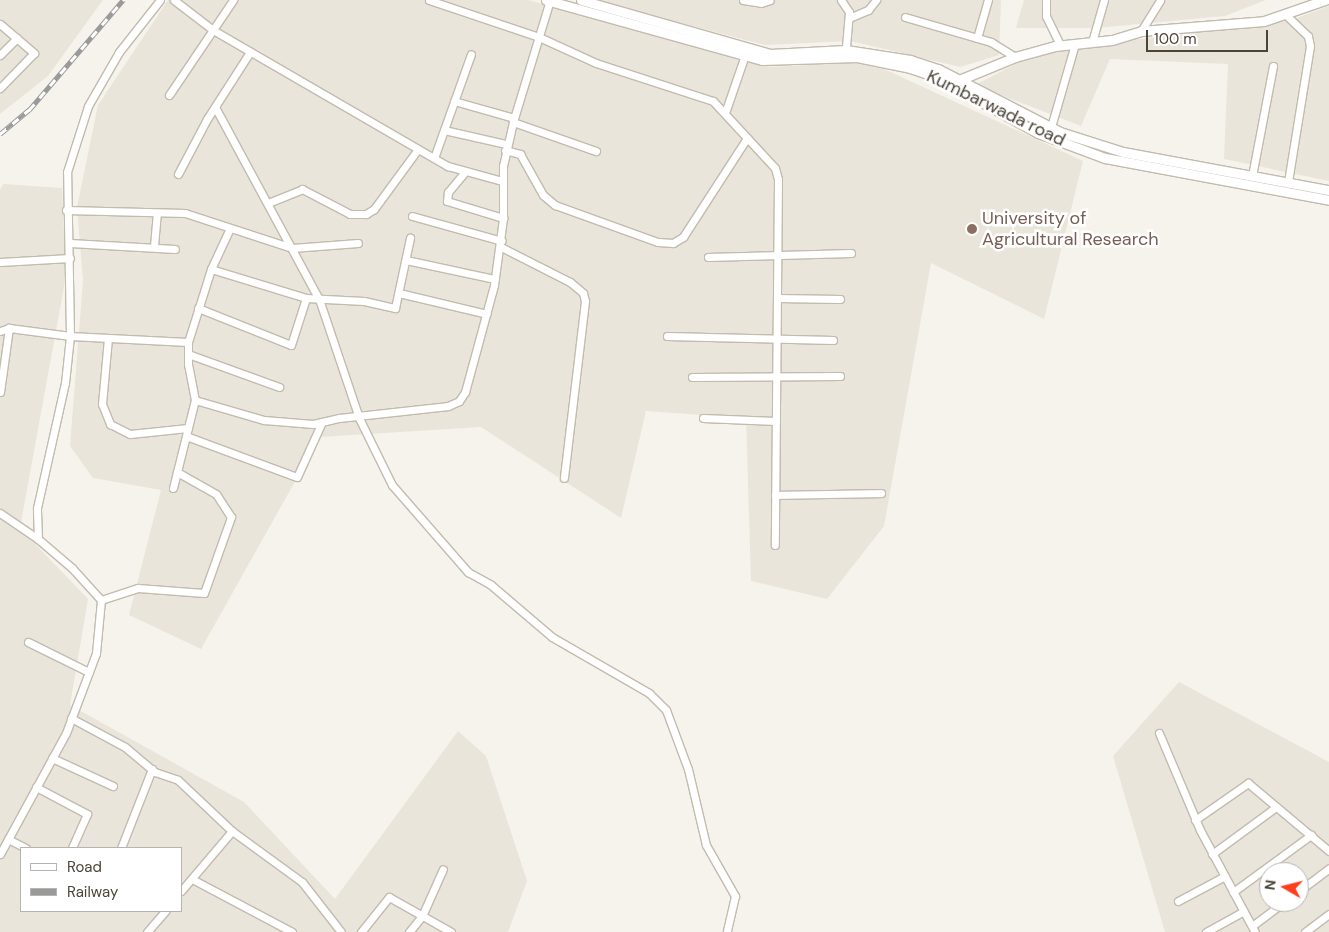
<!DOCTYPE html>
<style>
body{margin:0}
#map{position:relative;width:1329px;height:932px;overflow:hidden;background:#f6f3ec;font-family:"DM Sans",sans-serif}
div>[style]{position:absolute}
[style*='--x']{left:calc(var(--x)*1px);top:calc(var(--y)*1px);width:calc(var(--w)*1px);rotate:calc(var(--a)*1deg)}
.residential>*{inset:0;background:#eae5da}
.roads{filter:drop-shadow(1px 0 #c2bbae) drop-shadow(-1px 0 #c2bbae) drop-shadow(0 1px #c2bbae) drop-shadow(0 -1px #c2bbae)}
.minor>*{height:7px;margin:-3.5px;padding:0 3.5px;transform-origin:3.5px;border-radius:3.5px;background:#fff}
.tertiary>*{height:9px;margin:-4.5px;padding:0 4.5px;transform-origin:4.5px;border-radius:4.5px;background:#fff}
.rail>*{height:4.5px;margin-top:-2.25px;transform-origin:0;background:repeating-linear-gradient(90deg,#fff 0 8px,#9a9a9a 0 16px);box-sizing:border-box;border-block:1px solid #9a9a9a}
.dots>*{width:14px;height:14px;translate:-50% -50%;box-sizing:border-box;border:2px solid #fff;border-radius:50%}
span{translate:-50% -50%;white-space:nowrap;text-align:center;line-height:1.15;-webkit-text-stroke:5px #fff;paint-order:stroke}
.street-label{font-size:18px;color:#4b4439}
.education-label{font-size:18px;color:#785e54}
.left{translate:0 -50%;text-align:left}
.legend{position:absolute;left:20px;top:847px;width:162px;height:65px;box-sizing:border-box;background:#fff;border:1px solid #b7b4b0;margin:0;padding:6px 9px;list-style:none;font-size:15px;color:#4b4439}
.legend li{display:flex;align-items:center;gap:10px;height:25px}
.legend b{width:25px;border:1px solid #b7b4b0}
.north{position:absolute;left:1259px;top:862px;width:50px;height:50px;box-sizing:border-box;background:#fff;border:1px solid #b7b4b0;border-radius:50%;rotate:278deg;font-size:14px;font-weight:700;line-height:20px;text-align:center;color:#4b4439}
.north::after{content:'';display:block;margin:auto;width:18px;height:22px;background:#fc3f1d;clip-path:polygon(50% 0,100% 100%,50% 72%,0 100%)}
.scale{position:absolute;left:1146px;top:30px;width:122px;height:22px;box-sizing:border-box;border:2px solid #4b4439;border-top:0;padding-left:6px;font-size:15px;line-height:18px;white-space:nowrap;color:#4b4439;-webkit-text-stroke:4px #fff;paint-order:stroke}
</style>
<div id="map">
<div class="residential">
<div style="clip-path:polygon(0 0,103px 0,48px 76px,0 114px)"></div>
<div style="clip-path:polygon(168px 0,528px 0,771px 67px,869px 62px,1083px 161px,1044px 319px,931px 263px,884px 526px,827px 599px,751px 581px,746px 418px,646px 411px,621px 518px,481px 427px,320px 437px,201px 649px,129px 615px,161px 490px,93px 478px,70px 446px,83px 280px,77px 207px,98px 105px)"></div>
<div style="clip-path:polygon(593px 0,1001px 0,999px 55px,960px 67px,851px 41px,765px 45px)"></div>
<div style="clip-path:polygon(1024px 0,1266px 0,1225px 16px,1096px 28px,1016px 28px)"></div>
<div style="clip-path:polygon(1329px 6px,1329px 181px,1224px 159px,1228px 64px,1110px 59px,1081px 126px,975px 85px,1060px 41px,1141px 39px,1294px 19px)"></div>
<div style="clip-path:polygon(evenodd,3px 184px,62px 188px,66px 276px,20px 528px,88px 599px,70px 705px,244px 802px,335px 899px,458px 731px,486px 756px,527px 881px,508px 932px,0 932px,0 190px,3px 184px,21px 848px,181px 848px,181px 911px,21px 911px,21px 848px)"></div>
<div style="clip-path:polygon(evenodd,1179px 682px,1329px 762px,1329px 932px,1165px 932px,1113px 756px,1179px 682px,1269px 872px,1299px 872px,1299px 902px,1269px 902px,1269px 872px)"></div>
</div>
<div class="roads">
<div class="minor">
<div style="--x:174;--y:0;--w:49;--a:37.6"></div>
<div style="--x:213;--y:30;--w:272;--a:30.1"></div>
<div style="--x:448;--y:166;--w:56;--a:15.5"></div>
<div style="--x:429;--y:0;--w:116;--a:18.6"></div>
<div style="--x:539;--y:37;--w:63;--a:24.5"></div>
<div style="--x:596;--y:63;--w:123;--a:18"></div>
<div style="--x:713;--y:101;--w:91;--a:47.2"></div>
<div style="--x:775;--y:168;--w:11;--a:75"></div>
<div style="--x:778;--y:179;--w:366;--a:90.5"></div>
<div style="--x:550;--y:0;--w:127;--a:106.9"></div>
<div style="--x:513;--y:122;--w:88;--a:19.3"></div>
<div style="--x:743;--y:0;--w:18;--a:9"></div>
<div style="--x:761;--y:3;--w:9;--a:-18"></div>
<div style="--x:841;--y:0;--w:14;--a:56"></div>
<div style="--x:849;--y:12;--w:38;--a:95"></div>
<div style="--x:1046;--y:0;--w:16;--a:90"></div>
<div style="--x:1046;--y:16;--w:32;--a:64"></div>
<div style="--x:1286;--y:15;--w:30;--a:44"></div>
<div style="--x:1308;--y:36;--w:10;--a:79"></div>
<div style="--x:1310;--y:46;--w:138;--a:99.2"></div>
<div style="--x:905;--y:17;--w:90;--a:16.2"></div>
<div style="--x:991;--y:42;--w:28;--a:32"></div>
<div style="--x:849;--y:18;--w:21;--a:-23"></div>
<div style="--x:868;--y:10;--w:13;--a:-51"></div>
<div style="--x:0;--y:24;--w:45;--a:40.5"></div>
<div style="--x:34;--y:53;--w:49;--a:134.2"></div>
<div style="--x:1141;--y:31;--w:36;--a:-58"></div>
<div style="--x:977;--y:38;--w:40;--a:-74"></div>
<div style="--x:1092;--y:42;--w:44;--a:-74.1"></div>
<div style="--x:0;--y:55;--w:24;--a:-45"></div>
<div style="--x:169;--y:95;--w:115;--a:-56"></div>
<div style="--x:454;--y:101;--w:62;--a:15.8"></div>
<div style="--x:215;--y:107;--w:218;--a:61.6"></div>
<div style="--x:319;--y:299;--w:126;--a:71.4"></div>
<div style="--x:359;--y:418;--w:75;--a:63.8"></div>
<div style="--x:392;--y:485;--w:116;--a:48.9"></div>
<div style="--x:468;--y:572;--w:26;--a:29"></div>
<div style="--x:491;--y:585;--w:80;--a:40.4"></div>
<div style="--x:552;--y:637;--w:112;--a:30"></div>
<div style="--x:649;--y:693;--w:24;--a:45"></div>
<div style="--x:666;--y:710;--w:63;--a:69.6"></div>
<div style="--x:688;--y:769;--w:78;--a:76.7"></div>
<div style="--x:706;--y:845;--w:59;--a:60.4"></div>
<div style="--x:735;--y:896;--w:37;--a:103"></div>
<div style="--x:725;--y:113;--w:61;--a:-71"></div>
<div style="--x:1051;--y:127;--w:86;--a:-73.9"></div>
<div style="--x:444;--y:130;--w:64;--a:12.7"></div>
<div style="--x:505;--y:150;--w:16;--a:15"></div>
<div style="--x:520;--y:154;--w:47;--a:60.7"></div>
<div style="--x:543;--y:195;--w:16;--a:40"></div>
<div style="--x:555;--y:205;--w:109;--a:19.8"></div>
<div style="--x:658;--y:242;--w:15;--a:4"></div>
<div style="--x:673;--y:243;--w:12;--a:-31"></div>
<div style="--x:683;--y:237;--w:118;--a:-57.1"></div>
<div style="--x:434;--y:158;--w:110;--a:-70.4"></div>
<div style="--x:464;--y:173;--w:25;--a:130"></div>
<div style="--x:448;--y:192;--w:9;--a:96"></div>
<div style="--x:447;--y:201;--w:59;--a:16.9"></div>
<div style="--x:178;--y:174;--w:62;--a:-62.2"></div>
<div style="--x:207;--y:119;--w:80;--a:-57.3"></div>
<div style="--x:1252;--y:176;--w:112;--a:-79.2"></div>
<div style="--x:268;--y:203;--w:37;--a:-22"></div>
<div style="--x:302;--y:189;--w:54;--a:27.5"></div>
<div style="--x:350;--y:214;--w:16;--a:0"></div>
<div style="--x:366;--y:214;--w:9;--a:-32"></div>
<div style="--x:374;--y:209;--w:74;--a:-53.7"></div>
<div style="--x:66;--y:210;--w:119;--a:1.4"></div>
<div style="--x:185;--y:213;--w:113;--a:18.1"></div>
<div style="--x:292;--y:248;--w:66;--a:-4.3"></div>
<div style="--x:412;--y:216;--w:93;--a:15.5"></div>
<div style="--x:70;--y:243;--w:105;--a:3.3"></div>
<div style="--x:154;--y:246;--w:32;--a:-85"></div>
<div style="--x:501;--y:247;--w:77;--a:26.9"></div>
<div style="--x:570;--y:282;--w:17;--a:40"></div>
<div style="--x:583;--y:293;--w:8;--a:76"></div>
<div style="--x:585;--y:301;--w:178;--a:96.8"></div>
<div style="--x:708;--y:257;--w:143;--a:-1.6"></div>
<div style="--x:406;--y:260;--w:91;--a:12.1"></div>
<div style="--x:0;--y:262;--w:70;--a:-3.3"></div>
<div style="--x:211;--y:269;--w:45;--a:-65.1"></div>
<div style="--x:399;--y:293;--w:90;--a:13.4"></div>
<div style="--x:777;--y:298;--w:63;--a:0.9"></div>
<div style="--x:198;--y:308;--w:100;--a:21.7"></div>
<div style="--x:291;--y:345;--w:49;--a:-72.3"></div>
<div style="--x:306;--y:298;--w:58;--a:3"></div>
<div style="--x:364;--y:301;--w:32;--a:13"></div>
<div style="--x:395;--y:308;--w:72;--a:-77.9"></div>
<div style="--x:0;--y:331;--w:9;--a:-18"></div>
<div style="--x:9;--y:328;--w:62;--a:7.5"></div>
<div style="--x:70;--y:336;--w:118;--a:2.9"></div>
<div style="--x:188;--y:342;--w:22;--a:90"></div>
<div style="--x:188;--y:364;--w:37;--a:79"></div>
<div style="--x:195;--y:400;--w:72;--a:16.2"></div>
<div style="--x:264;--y:420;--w:49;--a:4.7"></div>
<div style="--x:313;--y:424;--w:27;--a:-13"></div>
<div style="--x:339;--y:418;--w:110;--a:-6.3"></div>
<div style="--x:448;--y:406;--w:12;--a:-24"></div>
<div style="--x:459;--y:401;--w:11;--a:-56"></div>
<div style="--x:465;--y:392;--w:111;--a:-74.8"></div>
<div style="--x:494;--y:285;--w:68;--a:-82.3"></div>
<div style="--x:503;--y:218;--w:52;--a:-90"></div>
<div style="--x:503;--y:166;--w:45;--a:-77.2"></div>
<div style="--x:667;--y:336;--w:166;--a:1.4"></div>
<div style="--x:108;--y:338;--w:66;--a:95.2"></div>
<div style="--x:102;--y:404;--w:22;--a:68"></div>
<div style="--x:110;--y:424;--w:22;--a:27"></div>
<div style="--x:130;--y:434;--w:58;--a:-5.9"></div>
<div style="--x:188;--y:342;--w:77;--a:-72.5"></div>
<div style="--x:211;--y:269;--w:99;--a:17"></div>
<div style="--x:188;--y:354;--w:97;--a:19.9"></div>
<div style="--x:692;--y:377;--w:148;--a:-0.4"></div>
<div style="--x:0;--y:392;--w:65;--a:-82"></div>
<div style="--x:703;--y:418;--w:73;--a:2.4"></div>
<div style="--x:186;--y:436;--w:118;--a:20.3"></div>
<div style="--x:297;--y:477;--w:60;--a:-65.6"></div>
<div style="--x:173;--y:488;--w:91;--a:-76"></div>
<div style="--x:775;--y:495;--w:106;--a:-1.1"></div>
<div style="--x:0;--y:513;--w:46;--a:34.4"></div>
<div style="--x:101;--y:600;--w:39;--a:-18"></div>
<div style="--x:138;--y:588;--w:66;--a:4.3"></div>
<div style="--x:204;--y:593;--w:81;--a:-70.4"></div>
<div style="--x:231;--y:517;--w:27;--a:-123"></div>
<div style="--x:216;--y:494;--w:45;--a:-150.6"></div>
<div style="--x:28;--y:642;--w:68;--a:26.2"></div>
<div style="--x:71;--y:718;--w:61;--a:28.2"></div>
<div style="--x:125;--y:747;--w:39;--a:40"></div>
<div style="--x:155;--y:772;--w:24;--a:19"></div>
<div style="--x:178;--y:780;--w:74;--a:43.4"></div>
<div style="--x:232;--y:831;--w:87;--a:36.1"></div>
<div style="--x:302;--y:882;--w:63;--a:52"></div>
<div style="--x:1159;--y:733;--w:105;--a:67.1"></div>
<div style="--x:1200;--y:830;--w:116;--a:61.7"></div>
<div style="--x:52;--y:758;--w:67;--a:24.7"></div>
<div style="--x:36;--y:787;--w:58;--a:27.9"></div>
<div style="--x:87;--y:814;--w:37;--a:114"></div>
<div style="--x:1195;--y:820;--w:65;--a:-34.9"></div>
<div style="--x:1248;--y:783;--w:106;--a:40"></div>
<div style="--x:8;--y:839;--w:20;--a:27"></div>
<div style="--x:121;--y:848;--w:85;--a:-68.6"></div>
<div style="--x:0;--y:854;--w:138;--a:-61.4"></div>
<div style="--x:66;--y:733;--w:85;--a:-69.4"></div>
<div style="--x:96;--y:653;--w:53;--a:-84.6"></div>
<div style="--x:101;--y:600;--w:43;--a:-132.2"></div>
<div style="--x:72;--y:568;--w:45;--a:-139.5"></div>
<div style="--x:38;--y:539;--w:31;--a:-92"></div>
<div style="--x:37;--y:508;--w:128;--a:-77.4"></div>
<div style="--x:65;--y:383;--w:47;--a:-83.9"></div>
<div style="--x:70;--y:336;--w:164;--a:-91"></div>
<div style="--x:67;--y:172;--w:69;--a:-72.3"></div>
<div style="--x:88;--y:106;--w:62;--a:-60.1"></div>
<div style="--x:119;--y:52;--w:66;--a:-51.7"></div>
<div style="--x:1212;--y:854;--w:79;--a:-36.3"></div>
<div style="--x:192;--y:879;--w:113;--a:27.9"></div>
<div style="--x:181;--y:891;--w:79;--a:-49.6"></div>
<div style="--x:1299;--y:891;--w:38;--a:-37"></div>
<div style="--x:1233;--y:892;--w:97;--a:-36.2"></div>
<div style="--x:1178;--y:901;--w:53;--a:-28"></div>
<div style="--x:1252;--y:926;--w:40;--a:-37"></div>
<div style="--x:147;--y:932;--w:28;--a:-49"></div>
<div style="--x:361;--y:932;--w:45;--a:-51.3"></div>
<div style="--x:389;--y:897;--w:71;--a:29.4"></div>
<div style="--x:409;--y:932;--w:21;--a:-51"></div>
<div style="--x:422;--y:916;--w:51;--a:-65.9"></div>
<div style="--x:1206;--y:932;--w:43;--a:-28.9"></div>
<div style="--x:1305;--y:932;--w:30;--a:-37"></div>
</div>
<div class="tertiary">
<div style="--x:546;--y:0;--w:224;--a:15.5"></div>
<div style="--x:762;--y:60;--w:95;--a:-1.8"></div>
<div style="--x:857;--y:57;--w:54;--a:11.7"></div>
<div style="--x:910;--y:68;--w:28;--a:19"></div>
<div style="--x:936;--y:77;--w:116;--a:28.8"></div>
<div style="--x:1038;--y:133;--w:72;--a:20.5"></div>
<div style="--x:1105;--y:158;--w:228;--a:10.6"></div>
<div style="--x:581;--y:0;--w:197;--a:15.9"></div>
<div style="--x:770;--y:54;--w:76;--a:-3"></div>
<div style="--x:846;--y:50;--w:65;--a:8.9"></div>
<div style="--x:910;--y:60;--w:29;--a:18"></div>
<div style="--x:938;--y:69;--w:137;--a:27.3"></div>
<div style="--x:1060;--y:132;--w:66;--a:17.6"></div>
<div style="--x:1123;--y:152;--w:209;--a:10.5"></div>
<div style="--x:959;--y:80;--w:61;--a:-22.3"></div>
<div style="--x:1015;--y:57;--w:41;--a:-15.4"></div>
<div style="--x:1055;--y:46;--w:57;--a:-6"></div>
<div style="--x:1112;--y:40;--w:30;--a:-17"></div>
<div style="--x:1141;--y:31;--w:123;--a:-4.6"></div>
<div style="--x:1264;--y:21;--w:65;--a:-19"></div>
</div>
</div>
<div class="rail">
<div style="--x:0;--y:134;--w:38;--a:-40"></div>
<div style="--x:29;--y:110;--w:145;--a:-49.5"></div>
</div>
<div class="dots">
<div style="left:972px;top:229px;background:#8d6e63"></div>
</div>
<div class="street-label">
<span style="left:996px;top:108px;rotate:26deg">Kumbarwada road</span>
</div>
<div class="education-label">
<span class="left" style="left:982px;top:229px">University of<br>Agricultural Research</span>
</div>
<ul class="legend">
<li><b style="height:6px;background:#fff"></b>Road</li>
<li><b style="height:6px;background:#9a9a9a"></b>Railway</li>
</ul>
<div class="north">N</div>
<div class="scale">100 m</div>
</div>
